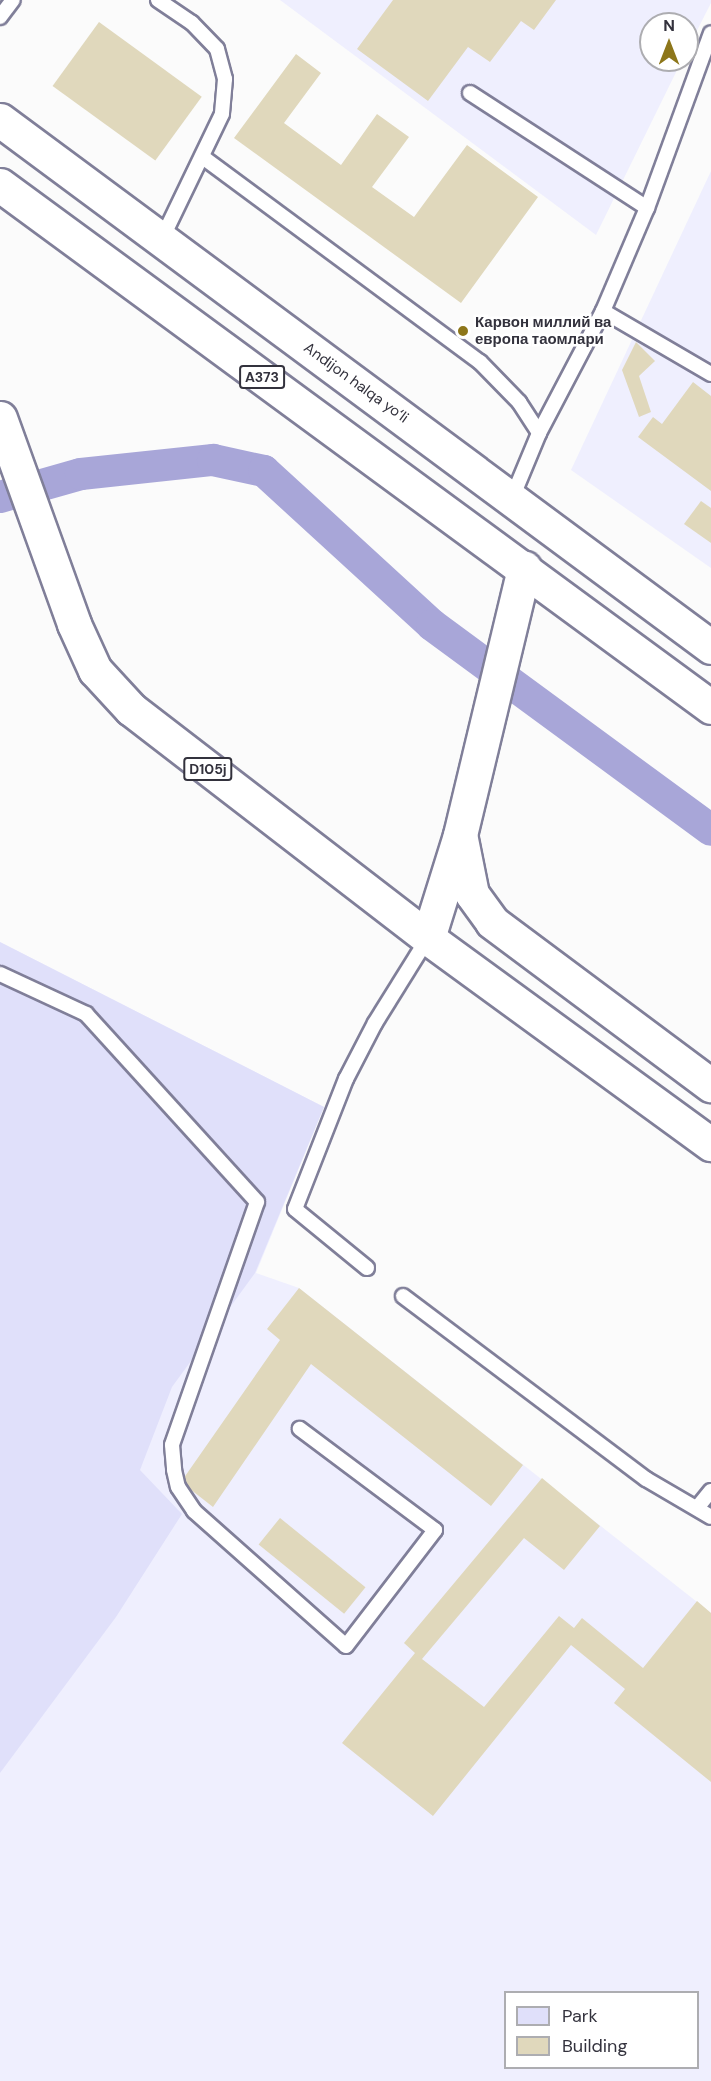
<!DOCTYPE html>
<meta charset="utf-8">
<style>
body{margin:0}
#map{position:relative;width:711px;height:2081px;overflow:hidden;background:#fbfbfb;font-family:"DM Sans",sans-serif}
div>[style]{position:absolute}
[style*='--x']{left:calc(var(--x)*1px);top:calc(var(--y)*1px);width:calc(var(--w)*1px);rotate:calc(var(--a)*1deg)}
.built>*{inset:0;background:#efeffe}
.green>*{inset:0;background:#e0e0fa}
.canal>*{height:32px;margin:-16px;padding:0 16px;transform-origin:16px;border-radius:16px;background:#a8a6d8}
.building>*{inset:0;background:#e0d8bc;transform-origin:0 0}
.roads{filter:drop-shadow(2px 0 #807f99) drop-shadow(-2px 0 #807f99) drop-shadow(0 2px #807f99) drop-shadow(0 -2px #807f99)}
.lane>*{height:14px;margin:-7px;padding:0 7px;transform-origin:7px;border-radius:7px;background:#fff}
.highway>*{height:33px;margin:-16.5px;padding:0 16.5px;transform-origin:16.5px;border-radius:16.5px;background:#fff}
.dots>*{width:16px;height:16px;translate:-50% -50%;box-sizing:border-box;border:3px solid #fff;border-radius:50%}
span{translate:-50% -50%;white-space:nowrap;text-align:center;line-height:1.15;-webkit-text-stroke:5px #fff;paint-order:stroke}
.shield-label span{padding:2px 4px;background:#fff;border:2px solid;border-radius:4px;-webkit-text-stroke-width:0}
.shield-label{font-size:14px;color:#33323d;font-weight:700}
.poi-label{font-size:15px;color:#33323d;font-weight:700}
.left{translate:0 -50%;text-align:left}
.street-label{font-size:15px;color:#33323d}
.legend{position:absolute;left:504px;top:1991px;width:195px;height:78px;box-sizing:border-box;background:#fff;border:2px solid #adadb1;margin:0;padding:8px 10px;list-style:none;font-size:18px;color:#33323d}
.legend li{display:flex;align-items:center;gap:12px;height:30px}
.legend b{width:30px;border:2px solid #adadb1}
.north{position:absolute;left:639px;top:12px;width:60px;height:60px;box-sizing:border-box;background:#fff;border:2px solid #adadb1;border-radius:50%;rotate:0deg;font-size:16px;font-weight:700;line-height:24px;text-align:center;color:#33323d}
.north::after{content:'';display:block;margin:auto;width:21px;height:27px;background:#8d761a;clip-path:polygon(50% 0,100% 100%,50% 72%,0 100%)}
</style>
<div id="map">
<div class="built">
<div style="clip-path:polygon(280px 0,711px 0,711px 3px,687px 50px,687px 24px,651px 24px,651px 60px,682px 60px,596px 235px)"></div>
<div style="clip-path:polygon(711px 171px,711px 568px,571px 470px)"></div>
<div style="clip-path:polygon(evenodd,0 942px,324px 1107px,256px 1273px,299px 1288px,711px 1613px,711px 2081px,0 2081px,0 942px,506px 1992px,698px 1992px,698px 2068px,506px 2068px,506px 1992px)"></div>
</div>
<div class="green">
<div style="clip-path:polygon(0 942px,324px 1107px,255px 1273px,172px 1387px,140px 1470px,182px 1514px,116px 1617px,0 1773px)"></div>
</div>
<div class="canal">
<div style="--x:0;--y:497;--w:84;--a:-15.9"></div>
<div style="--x:81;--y:474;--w:133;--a:-6.1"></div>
<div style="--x:213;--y:460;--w:52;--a:12.2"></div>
<div style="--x:264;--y:471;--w:228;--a:42.5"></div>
<div style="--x:432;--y:625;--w:346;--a:36.3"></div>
</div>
<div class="building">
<div style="clip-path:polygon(393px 0,556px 0,534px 30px,521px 21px,490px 62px,468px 47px,428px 101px,357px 49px)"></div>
<div style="left:99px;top:22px;width:127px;height:79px;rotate:36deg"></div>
<div style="clip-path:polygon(296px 54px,321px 73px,284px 123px,341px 165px,377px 114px,409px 137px,372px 187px,414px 217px,467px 145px,538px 197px,461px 303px,234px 138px)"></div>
<div style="clip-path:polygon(636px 342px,655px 361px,639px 376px,651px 412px,639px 417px,622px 370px)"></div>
<div style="clip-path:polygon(693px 382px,711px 396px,711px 491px,638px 437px,653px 417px,662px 424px)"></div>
<div style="clip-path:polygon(701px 501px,711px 508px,711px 543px,684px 524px)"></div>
<div style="clip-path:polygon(299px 1288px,523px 1465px,491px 1506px,311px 1364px,213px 1507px,181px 1482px,280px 1340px,267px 1329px)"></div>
<div style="clip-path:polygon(542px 1478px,600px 1526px,564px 1570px,524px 1538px,422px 1659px,484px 1707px,559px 1616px,574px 1628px,582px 1618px,643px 1668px,697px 1601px,711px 1613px,711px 1782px,614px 1703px,625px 1689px,571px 1645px,433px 1816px,342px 1743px,415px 1653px,404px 1643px)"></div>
<div style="left:280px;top:1518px;width:110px;height:34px;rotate:39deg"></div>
</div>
<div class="roads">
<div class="lane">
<div style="--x:158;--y:0;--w:41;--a:34.1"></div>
<div style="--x:192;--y:23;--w:36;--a:46"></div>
<div style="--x:217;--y:49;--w:31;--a:75"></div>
<div style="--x:225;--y:79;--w:35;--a:95"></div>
<div style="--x:222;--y:114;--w:141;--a:115.7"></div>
<div style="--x:0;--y:17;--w:21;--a:-53"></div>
<div style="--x:470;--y:93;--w:211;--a:33"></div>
<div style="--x:204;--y:158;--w:343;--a:36.5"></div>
<div style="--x:480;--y:362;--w:56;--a:45.7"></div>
<div style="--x:519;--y:402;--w:37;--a:57"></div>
<div style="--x:603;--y:311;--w:125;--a:30.3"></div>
<div style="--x:512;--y:498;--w:70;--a:-67.4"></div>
<div style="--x:539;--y:433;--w:138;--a:-62.3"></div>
<div style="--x:603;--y:311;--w:112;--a:-66.9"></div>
<div style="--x:647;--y:208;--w:186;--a:-69.9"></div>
<div style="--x:0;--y:974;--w:95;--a:24.9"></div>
<div style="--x:86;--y:1014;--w:254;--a:47.7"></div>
<div style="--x:257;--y:1202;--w:257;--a:109.3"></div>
<div style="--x:172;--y:1445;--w:25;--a:85"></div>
<div style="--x:174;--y:1470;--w:17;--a:77"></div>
<div style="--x:178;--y:1487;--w:29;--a:56"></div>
<div style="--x:194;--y:1511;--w:203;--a:41.6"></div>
<div style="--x:346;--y:1646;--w:146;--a:-52.5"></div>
<div style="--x:435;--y:1530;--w:169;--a:-143.2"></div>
<div style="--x:367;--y:1268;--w:93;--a:-140.7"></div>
<div style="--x:295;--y:1209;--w:140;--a:-68.6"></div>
<div style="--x:346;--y:1079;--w:63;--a:-62.6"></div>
<div style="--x:375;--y:1023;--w:100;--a:-58.1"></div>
<div style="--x:403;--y:1296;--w:304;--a:37"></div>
<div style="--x:646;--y:1479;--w:75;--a:30.3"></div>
<div style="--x:697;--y:1508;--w:22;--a:-51"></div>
</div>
<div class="highway">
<div style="--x:0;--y:120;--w:885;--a:36.55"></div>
<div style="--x:0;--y:185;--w:882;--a:36.29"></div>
<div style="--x:0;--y:418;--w:219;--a:70.2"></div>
<div style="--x:74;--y:624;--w:51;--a:65.5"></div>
<div style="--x:95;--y:670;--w:53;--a:47.3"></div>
<div style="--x:131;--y:709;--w:375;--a:37.6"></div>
<div style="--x:428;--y:938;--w:350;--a:36.1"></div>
<div style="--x:461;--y:839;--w:56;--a:78.7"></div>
<div style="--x:472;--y:894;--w:34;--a:54"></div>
<div style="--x:492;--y:922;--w:273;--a:36.7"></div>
<div style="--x:428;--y:938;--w:108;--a:-72.7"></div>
<div style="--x:460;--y:835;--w:275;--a:-76.5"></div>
</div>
</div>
<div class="dots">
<div style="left:463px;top:331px;background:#8d761a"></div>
</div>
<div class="shield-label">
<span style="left:262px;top:377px">A373</span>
<span style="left:208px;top:769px">D105j</span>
</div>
<div class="poi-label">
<span class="left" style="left:475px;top:331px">Карвон миллий ва<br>европа таомлари</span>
</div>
<div class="street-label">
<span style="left:356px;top:383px;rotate:36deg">Andijon halqa yo‘li</span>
</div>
<ul class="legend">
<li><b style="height:16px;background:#e0e0fa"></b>Park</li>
<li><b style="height:16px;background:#e0d8bc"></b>Building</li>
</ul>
<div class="north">N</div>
</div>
